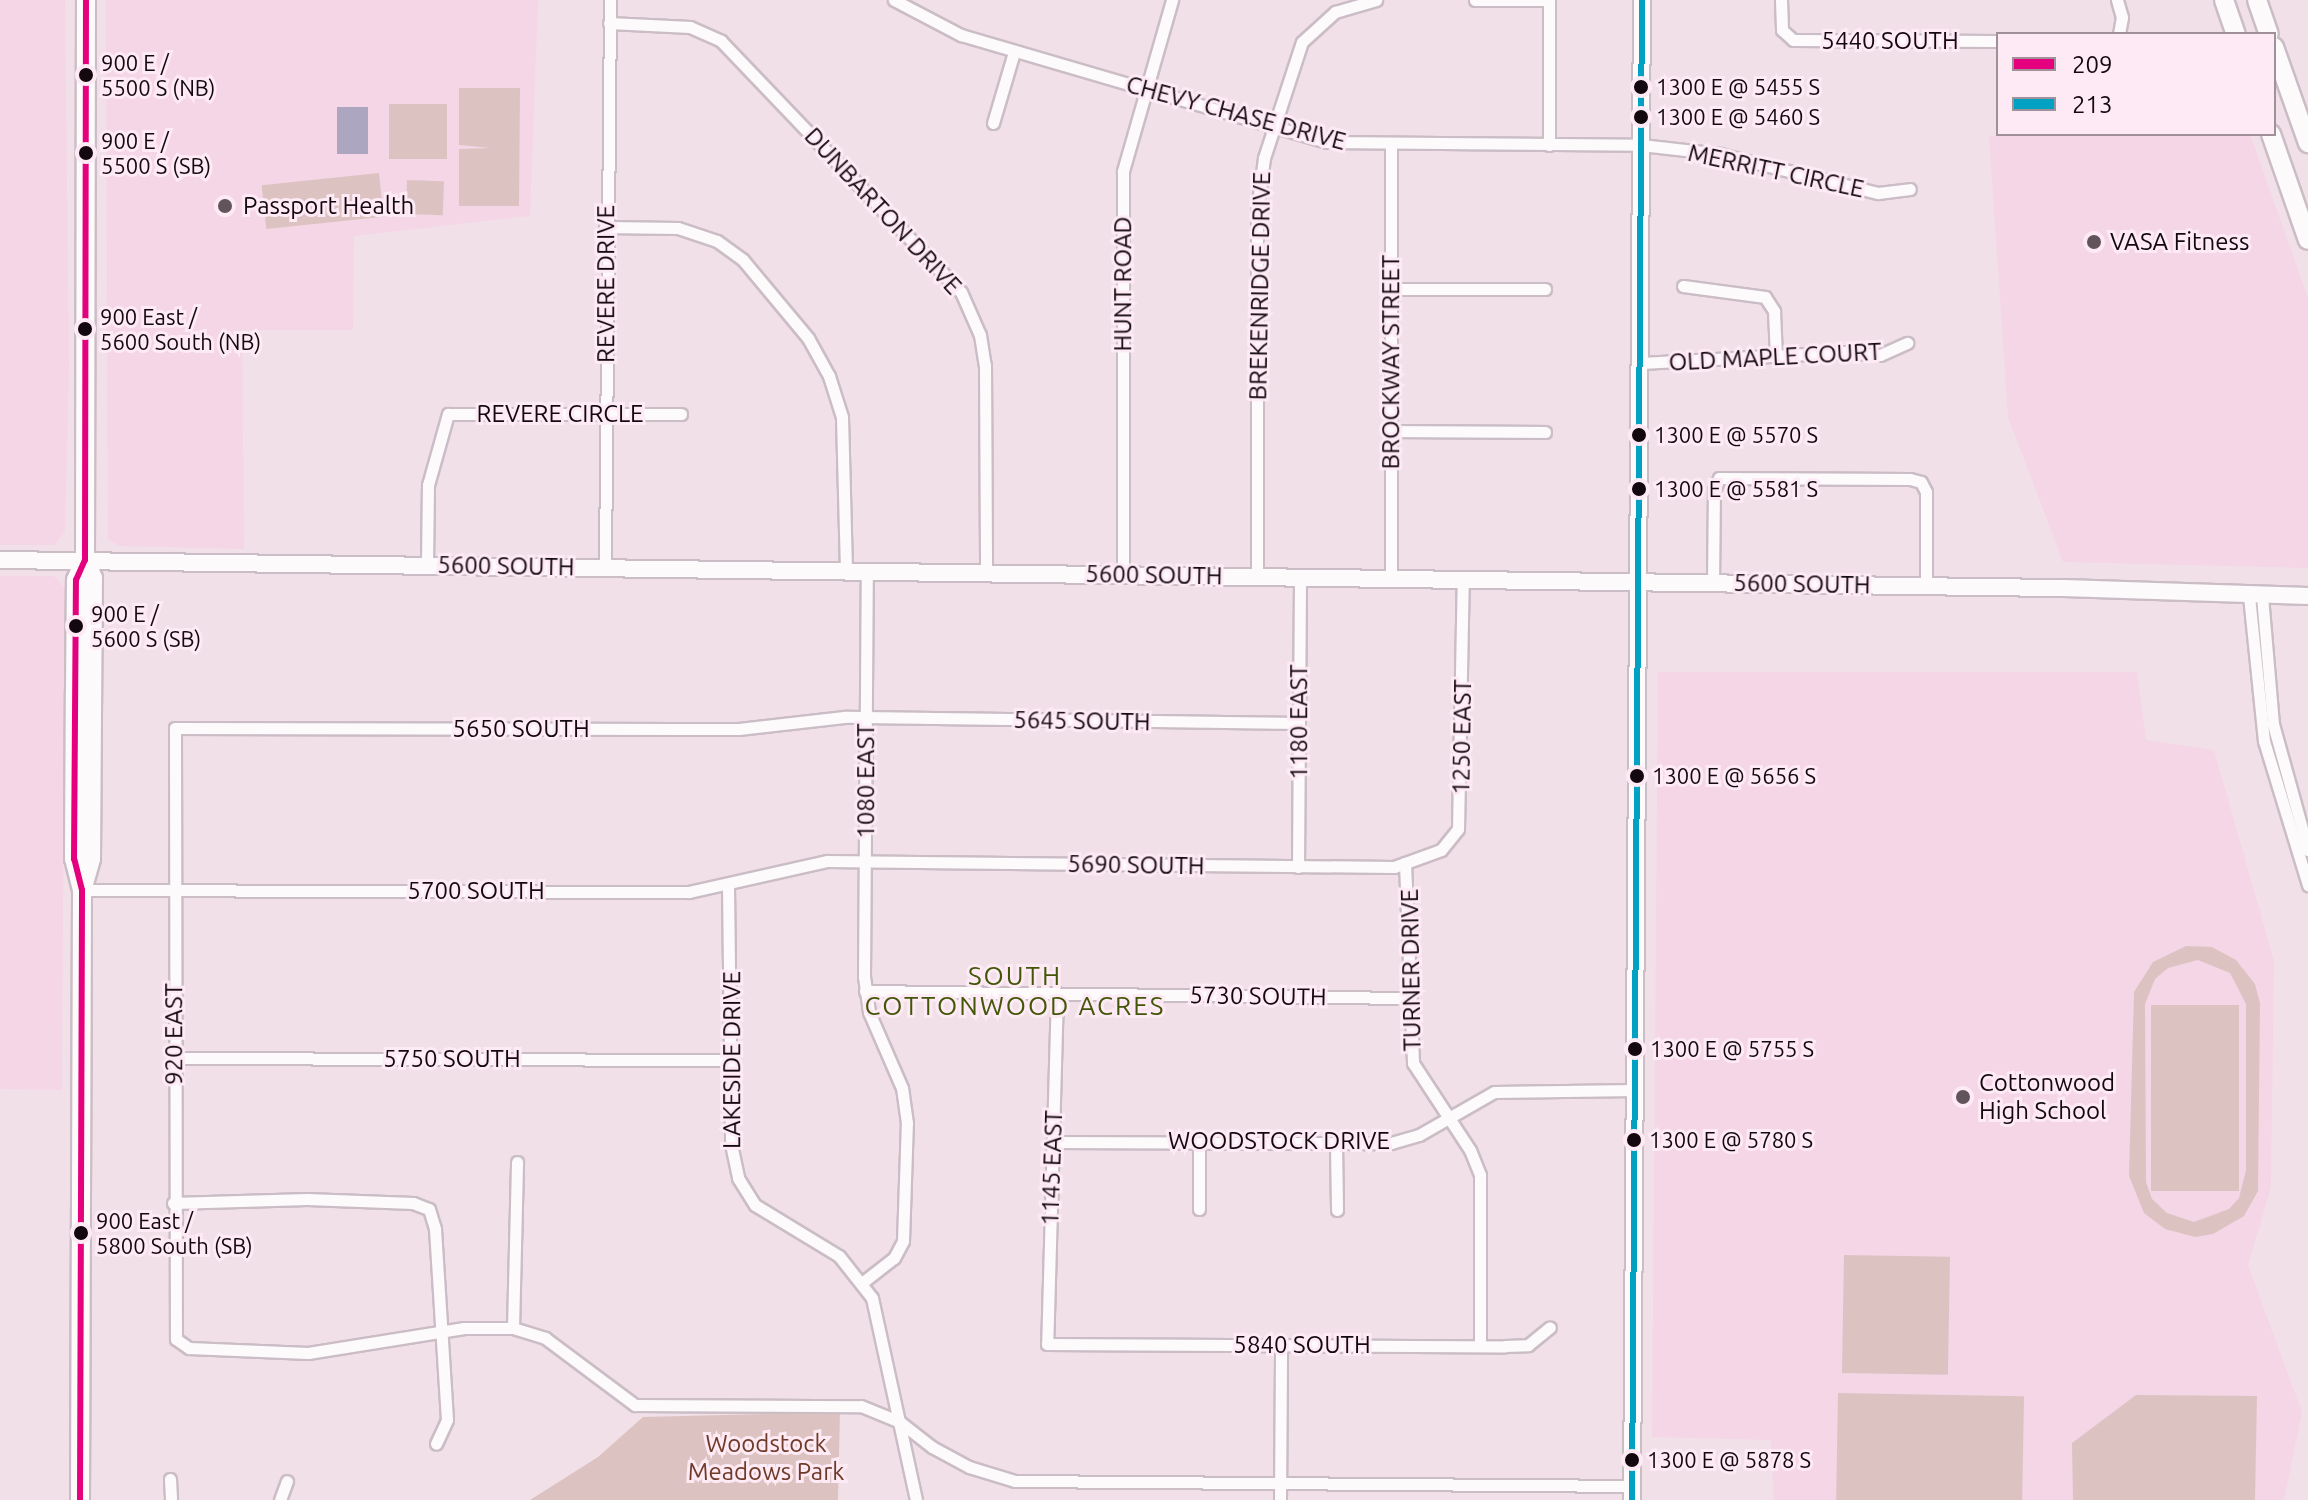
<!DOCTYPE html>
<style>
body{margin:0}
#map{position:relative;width:2308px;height:1500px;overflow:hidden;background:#f2e0e9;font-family:Ubuntu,sans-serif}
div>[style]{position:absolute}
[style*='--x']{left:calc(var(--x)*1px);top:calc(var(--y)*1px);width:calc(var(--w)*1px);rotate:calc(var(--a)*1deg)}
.built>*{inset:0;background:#f4d6e6}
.green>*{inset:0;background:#dcc3c2;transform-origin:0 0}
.water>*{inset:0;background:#ada6c0;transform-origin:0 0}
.roads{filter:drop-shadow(2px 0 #cbbdc5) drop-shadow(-2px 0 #cbbdc5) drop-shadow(0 2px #cbbdc5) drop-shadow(0 -2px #cbbdc5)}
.street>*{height:11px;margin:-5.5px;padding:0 5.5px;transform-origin:5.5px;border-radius:5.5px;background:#fdfafc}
.secondary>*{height:16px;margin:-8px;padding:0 8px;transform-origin:8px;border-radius:8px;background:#fdfafc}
.primary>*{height:18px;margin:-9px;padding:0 9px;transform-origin:9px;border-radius:9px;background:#fdfafc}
.bus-1>*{height:6px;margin:-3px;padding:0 3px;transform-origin:3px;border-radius:3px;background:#e5007d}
.bus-2>*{height:6px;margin:-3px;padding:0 3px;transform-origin:3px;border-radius:3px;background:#01a1c4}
.dots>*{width:22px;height:22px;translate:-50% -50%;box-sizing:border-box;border:4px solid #feeaf5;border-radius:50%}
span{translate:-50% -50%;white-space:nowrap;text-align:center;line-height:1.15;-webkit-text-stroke:6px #feeaf5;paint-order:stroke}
.bus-label{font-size:22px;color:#13080e}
.left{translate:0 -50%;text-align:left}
.street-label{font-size:24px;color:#13080e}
.poi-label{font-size:24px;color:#13080e}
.park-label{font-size:24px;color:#6f3a27}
.neighbourhood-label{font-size:26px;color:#425608;letter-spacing:2px}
.legend{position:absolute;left:1996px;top:32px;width:280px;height:104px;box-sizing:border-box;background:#feeaf5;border:2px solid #a09099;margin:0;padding:10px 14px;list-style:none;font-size:24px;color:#13080e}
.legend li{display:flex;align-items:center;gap:16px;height:40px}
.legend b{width:40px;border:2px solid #a09099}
</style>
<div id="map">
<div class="built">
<div style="clip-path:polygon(0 0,65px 0,69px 367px,65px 532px,54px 545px,0 545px)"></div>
<div style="clip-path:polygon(106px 0,538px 0,530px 216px,354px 236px,353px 330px,242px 330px,244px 549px,119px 546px,108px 539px)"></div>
<div style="clip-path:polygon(2250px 134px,2308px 298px,2308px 568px,2063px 562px,2008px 417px,1989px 136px)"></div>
<div style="clip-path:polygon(0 576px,54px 576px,65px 588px,62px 1090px,0 1089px)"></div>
<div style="clip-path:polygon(1658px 672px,2137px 672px,2146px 740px,2214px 750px,2274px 961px,2271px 1187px,2248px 1265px,2302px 1412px,2284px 1500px,1774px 1500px,1771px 1440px,1652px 1437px)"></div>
</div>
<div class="green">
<div style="clip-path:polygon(459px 88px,520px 88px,519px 206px,459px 206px,459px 149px,490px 148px,459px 145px)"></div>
<div style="left:389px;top:104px;width:58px;height:55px"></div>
<div style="left:379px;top:173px;width:44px;height:118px;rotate:84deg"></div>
<div style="left:407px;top:180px;width:37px;height:34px;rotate:2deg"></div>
<div style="clip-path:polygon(evenodd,2186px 946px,2212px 947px,2236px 960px,2255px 984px,2260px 1003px,2258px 1191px,2244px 1216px,2213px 1234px,2195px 1237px,2165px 1229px,2144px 1213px,2129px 1176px,2134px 992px,2153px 962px,2186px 946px,2198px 960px,2230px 973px,2246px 1004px,2246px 1170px,2239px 1198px,2229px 1209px,2194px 1222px,2167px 1213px,2152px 1199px,2146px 1182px,2145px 1004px,2155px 979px,2168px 968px,2198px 960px)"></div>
<div style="left:2151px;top:1005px;width:88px;height:186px"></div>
<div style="left:1844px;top:1255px;width:106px;height:118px;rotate:1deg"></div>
<div style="left:1838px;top:1393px;width:186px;height:107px;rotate:1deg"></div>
<div style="clip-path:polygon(2136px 1395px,2257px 1396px,2255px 1500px,2073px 1500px,2072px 1443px)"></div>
<div style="clip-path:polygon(840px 1412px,838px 1500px,530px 1500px,598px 1457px,643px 1417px)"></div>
</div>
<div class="water">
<div style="left:337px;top:107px;width:31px;height:47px"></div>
</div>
<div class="roads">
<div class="street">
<div style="--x:894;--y:0;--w:76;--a:27.6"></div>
<div style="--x:961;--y:35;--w:381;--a:16.3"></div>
<div style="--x:1327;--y:142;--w:314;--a:0.5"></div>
<div style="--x:1641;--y:145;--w:80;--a:6.5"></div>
<div style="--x:1720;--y:154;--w:163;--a:13.9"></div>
<div style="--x:1878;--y:193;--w:32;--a:-7"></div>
<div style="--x:1475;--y:0;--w:74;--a:0"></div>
<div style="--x:1781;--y:0;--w:30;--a:88"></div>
<div style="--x:1782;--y:30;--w:15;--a:42"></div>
<div style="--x:1793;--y:40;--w:205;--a:0.3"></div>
<div style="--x:2117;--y:0;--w:18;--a:74"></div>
<div style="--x:2122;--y:17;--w:17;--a:100"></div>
<div style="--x:609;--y:23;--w:81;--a:2.8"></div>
<div style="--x:690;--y:27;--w:34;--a:24"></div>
<div style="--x:721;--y:41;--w:347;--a:46.3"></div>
<div style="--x:961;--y:292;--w:47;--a:66.2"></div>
<div style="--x:980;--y:335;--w:30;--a:81"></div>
<div style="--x:985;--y:365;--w:208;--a:89.7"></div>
<div style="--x:993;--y:123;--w:74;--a:-73.5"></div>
<div style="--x:1391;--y:145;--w:433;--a:90"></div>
<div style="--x:1549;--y:145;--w:145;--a:-90"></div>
<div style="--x:605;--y:227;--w:73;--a:0.8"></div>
<div style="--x:678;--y:228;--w:41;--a:18.4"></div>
<div style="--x:717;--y:241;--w:32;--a:36"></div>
<div style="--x:743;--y:260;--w:102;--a:50.2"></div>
<div style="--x:808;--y:338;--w:43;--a:61.1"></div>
<div style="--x:829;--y:376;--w:43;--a:72.4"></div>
<div style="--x:842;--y:417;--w:154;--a:88.5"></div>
<div style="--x:1683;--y:286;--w:83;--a:7.6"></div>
<div style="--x:1765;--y:297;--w:17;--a:57"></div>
<div style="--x:1774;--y:311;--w:45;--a:87.5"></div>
<div style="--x:1391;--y:289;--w:154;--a:0"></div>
<div style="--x:1641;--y:363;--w:204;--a:-3.1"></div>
<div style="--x:1845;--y:352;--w:35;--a:5"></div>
<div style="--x:1880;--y:355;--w:30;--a:-24"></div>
<div style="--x:1391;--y:431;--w:154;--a:0.4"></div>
<div style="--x:427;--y:565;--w:80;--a:-89.3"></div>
<div style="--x:428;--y:485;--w:74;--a:-74.3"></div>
<div style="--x:448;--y:414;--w:233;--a:0"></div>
<div style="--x:605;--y:567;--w:567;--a:-89.49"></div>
<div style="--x:1123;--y:574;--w:403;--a:-90"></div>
<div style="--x:1123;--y:171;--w:178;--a:-74"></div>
<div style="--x:1257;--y:576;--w:365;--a:-90"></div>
<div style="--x:1257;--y:211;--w:53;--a:-82.5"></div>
<div style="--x:1264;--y:158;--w:122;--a:-71.9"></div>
<div style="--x:1302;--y:42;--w:45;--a:-42.3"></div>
<div style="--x:1335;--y:12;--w:43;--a:-16.3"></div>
<div style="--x:1713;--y:583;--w:93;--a:-89.4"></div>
<div style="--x:1714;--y:490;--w:13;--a:-67"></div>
<div style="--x:1719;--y:478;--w:191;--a:0.3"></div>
<div style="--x:1910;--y:479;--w:11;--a:15"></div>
<div style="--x:1921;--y:482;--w:11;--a:63"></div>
<div style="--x:1926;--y:492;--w:94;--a:90"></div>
<div style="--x:2249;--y:596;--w:146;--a:84.1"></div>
<div style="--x:2264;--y:741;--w:151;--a:73"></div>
<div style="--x:2262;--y:596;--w:128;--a:85.1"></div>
<div style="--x:2273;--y:724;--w:131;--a:74.5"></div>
<div style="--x:1299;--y:723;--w:455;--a:-179.2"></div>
<div style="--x:844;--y:717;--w:106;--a:173.5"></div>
<div style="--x:739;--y:729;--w:564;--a:-179.9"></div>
<div style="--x:175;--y:728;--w:611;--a:89.91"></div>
<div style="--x:176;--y:1339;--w:16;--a:35"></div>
<div style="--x:189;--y:1348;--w:119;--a:2.4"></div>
<div style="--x:308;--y:1353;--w:158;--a:-9.1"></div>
<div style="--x:464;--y:1328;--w:49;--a:0"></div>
<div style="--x:513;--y:1328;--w:34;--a:17"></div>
<div style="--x:545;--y:1338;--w:112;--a:36.7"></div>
<div style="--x:635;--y:1405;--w:226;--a:0.3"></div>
<div style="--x:861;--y:1406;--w:42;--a:22.3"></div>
<div style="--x:900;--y:1422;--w:41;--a:38"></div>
<div style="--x:932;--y:1447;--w:42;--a:28.4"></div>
<div style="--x:969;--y:1467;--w:48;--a:16.9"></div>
<div style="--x:1015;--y:1481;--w:617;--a:0.46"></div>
<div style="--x:1405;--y:863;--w:200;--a:87.7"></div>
<div style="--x:1413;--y:1063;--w:104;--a:56.8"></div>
<div style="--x:1470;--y:1150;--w:27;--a:68"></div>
<div style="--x:1480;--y:1175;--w:171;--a:90"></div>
<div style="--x:1298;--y:867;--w:290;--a:-89.6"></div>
<div style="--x:728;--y:886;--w:258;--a:89.3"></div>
<div style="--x:731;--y:1144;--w:35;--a:78"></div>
<div style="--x:738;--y:1178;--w:32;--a:58"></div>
<div style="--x:755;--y:1205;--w:98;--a:31.3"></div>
<div style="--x:839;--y:1256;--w:53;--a:51.8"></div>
<div style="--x:872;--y:1298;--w:207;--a:77.7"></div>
<div style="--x:82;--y:890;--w:607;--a:0.19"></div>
<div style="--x:689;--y:892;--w:141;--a:-12.7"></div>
<div style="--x:827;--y:861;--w:567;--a:0.61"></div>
<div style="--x:1394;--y:867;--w:50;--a:-19.9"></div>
<div style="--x:1441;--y:850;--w:27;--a:-51"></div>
<div style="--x:1458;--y:829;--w:250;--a:-88.9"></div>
<div style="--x:865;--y:991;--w:545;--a:0.74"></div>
<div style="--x:1057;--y:993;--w:351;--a:91.6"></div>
<div style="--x:1047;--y:1344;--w:458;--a:0.3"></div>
<div style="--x:1505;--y:1346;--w:23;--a:-2"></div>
<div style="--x:1528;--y:1345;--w:28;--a:-39"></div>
<div style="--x:173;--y:1058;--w:558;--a:0.21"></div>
<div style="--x:1053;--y:1142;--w:338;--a:0.2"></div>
<div style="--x:1391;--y:1143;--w:29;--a:-16"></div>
<div style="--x:1419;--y:1135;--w:86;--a:-29.8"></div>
<div style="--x:1494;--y:1092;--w:141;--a:-0.8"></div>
<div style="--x:1199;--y:1143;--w:66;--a:90"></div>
<div style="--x:1336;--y:1144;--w:66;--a:89.1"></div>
<div style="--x:173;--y:1203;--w:134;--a:-1.7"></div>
<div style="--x:307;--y:1199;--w:106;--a:2.2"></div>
<div style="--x:413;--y:1203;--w:17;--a:21"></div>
<div style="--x:429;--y:1209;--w:21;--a:73"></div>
<div style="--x:435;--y:1229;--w:191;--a:86.4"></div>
<div style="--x:447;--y:1420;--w:26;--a:115"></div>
<div style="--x:863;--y:1282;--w:39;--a:-38"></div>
<div style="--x:894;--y:1258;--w:19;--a:-62"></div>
<div style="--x:903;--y:1241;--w:118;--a:-88.1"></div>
<div style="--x:907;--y:1123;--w:35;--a:-98"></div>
<div style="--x:902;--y:1088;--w:83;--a:-113.5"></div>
<div style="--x:869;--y:1012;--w:35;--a:-98"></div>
<div style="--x:864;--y:977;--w:406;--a:-89.6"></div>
<div style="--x:513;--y:1328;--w:166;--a:-88.6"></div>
<div style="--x:170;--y:1479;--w:21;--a:87"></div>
<div style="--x:280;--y:1500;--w:20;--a:-70"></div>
<div style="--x:1280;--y:1500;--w:155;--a:-89.6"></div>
</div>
<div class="secondary">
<div style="--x:0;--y:560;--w:2064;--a:0.78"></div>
<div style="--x:2064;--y:588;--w:244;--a:1.9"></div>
<div style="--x:1632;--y:1500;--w:1500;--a:-89.62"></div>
</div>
<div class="primary">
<div style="--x:2224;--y:0;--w:36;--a:71"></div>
<div style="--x:2257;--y:0;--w:36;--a:71"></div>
<div style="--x:2274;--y:47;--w:102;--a:70.5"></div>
<div style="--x:2271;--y:134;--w:112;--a:70.8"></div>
<div style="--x:83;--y:887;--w:29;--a:-74"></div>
<div style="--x:91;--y:859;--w:281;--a:-89.6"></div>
<div style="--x:93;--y:578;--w:20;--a:-114"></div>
<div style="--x:85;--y:560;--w:560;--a:-89.9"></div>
<div style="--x:80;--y:1500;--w:610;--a:-89.81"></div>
<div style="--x:82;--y:890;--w:32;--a:-104"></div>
<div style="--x:74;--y:859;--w:169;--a:-89.7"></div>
<div style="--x:75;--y:690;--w:110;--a:-89.5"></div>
<div style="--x:76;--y:580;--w:22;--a:-66"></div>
</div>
</div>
<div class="bus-1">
<div style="--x:80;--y:1500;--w:610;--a:-89.81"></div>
<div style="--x:82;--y:890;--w:32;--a:-104"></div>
<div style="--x:74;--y:859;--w:279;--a:-89.6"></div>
<div style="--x:76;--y:580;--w:22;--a:-66"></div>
<div style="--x:85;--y:560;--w:560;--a:-89.9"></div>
</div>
<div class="bus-2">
<div style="--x:1632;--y:1500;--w:1500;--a:-89.62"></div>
</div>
<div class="dots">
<div style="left:86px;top:75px;background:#13080e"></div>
<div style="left:1641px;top:87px;background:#13080e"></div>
<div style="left:1641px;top:117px;background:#13080e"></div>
<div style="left:86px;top:153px;background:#13080e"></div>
<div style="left:225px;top:206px;background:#61545b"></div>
<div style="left:2094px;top:242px;background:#61545b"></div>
<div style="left:85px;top:329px;background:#13080e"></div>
<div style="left:1639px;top:435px;background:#13080e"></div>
<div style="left:1639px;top:489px;background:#13080e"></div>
<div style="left:76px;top:626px;background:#13080e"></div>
<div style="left:1637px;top:776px;background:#13080e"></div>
<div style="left:1635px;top:1049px;background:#13080e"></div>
<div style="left:1963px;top:1097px;background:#61545b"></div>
<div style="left:1634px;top:1140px;background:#13080e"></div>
<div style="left:81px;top:1233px;background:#13080e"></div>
<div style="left:1632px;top:1460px;background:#13080e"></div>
</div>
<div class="bus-label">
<span class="left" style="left:101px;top:75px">900 E /<br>5500 S (NB)</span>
<span class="left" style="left:1656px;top:87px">1300 E @ 5455 S</span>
<span class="left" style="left:1656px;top:117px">1300 E @ 5460 S</span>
<span class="left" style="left:101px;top:153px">900 E /<br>5500 S (SB)</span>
<span class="left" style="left:100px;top:329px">900 East /<br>5600 South (NB)</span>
<span class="left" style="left:1654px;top:435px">1300 E @ 5570 S</span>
<span class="left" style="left:1654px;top:489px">1300 E @ 5581 S</span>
<span class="left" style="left:91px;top:626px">900 E /<br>5600 S (SB)</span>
<span class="left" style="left:1652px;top:776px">1300 E @ 5656 S</span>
<span class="left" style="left:1650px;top:1049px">1300 E @ 5755 S</span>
<span class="left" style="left:1649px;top:1140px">1300 E @ 5780 S</span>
<span class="left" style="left:96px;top:1233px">900 East /<br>5800 South (SB)</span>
<span class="left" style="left:1647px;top:1460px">1300 E @ 5878 S</span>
</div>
<div class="street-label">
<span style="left:1890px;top:41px">5440 SOUTH</span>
<span style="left:1236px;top:113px;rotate:15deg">CHEVY CHASE DRIVE</span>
<span style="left:1776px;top:171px;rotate:12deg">MERRITT CIRCLE</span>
<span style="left:883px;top:211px;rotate:47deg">DUNBARTON DRIVE</span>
<span style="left:606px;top:284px;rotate:-90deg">REVERE DRIVE</span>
<span style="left:1123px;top:284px;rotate:-90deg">HUNT ROAD</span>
<span style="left:1260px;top:286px;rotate:-89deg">BREKENRIDGE DRIVE</span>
<span style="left:1775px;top:357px;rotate:-3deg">OLD MAPLE COURT</span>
<span style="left:1391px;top:362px;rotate:-90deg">BROCKWAY STREET</span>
<span style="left:560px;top:414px">REVERE CIRCLE</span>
<span style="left:506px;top:566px;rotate:1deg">5600 SOUTH</span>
<span style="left:1154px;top:575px;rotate:1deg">5600 SOUTH</span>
<span style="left:1802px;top:584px;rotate:1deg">5600 SOUTH</span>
<span style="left:1082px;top:721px;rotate:1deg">5645 SOUTH</span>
<span style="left:1299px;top:722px;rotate:-90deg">1180 EAST</span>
<span style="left:521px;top:729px">5650 SOUTH</span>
<span style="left:1462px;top:737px;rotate:-89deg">1250 EAST</span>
<span style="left:866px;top:781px;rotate:-90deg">1080 EAST</span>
<span style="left:1136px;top:865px;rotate:1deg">5690 SOUTH</span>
<span style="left:476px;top:891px">5700 SOUTH</span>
<span style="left:1411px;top:970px;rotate:-91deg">TURNER DRIVE</span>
<span style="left:1258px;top:996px;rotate:1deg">5730 SOUTH</span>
<span style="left:174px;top:1034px;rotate:-90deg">920 EAST</span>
<span style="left:452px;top:1059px">5750 SOUTH</span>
<span style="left:732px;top:1060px;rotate:-90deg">LAKESIDE DRIVE</span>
<span style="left:1279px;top:1141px">WOODSTOCK DRIVE</span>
<span style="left:1052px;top:1168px;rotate:-88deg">1145 EAST</span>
<span style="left:1302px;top:1345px">5840 SOUTH</span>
</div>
<div class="poi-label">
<span class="left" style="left:243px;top:206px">Passport Health</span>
<span class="left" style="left:2110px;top:242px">VASA Fitness</span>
<span class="left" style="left:1979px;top:1097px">Cottonwood<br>High School</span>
</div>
<div class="park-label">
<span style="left:766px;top:1458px">Woodstock<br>Meadows Park</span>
</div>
<div class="neighbourhood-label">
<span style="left:1015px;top:991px">SOUTH<br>COTTONWOOD ACRES</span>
</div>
<ul class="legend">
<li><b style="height:10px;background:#e5007d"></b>209</li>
<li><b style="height:10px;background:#01a1c4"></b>213</li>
</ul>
</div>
